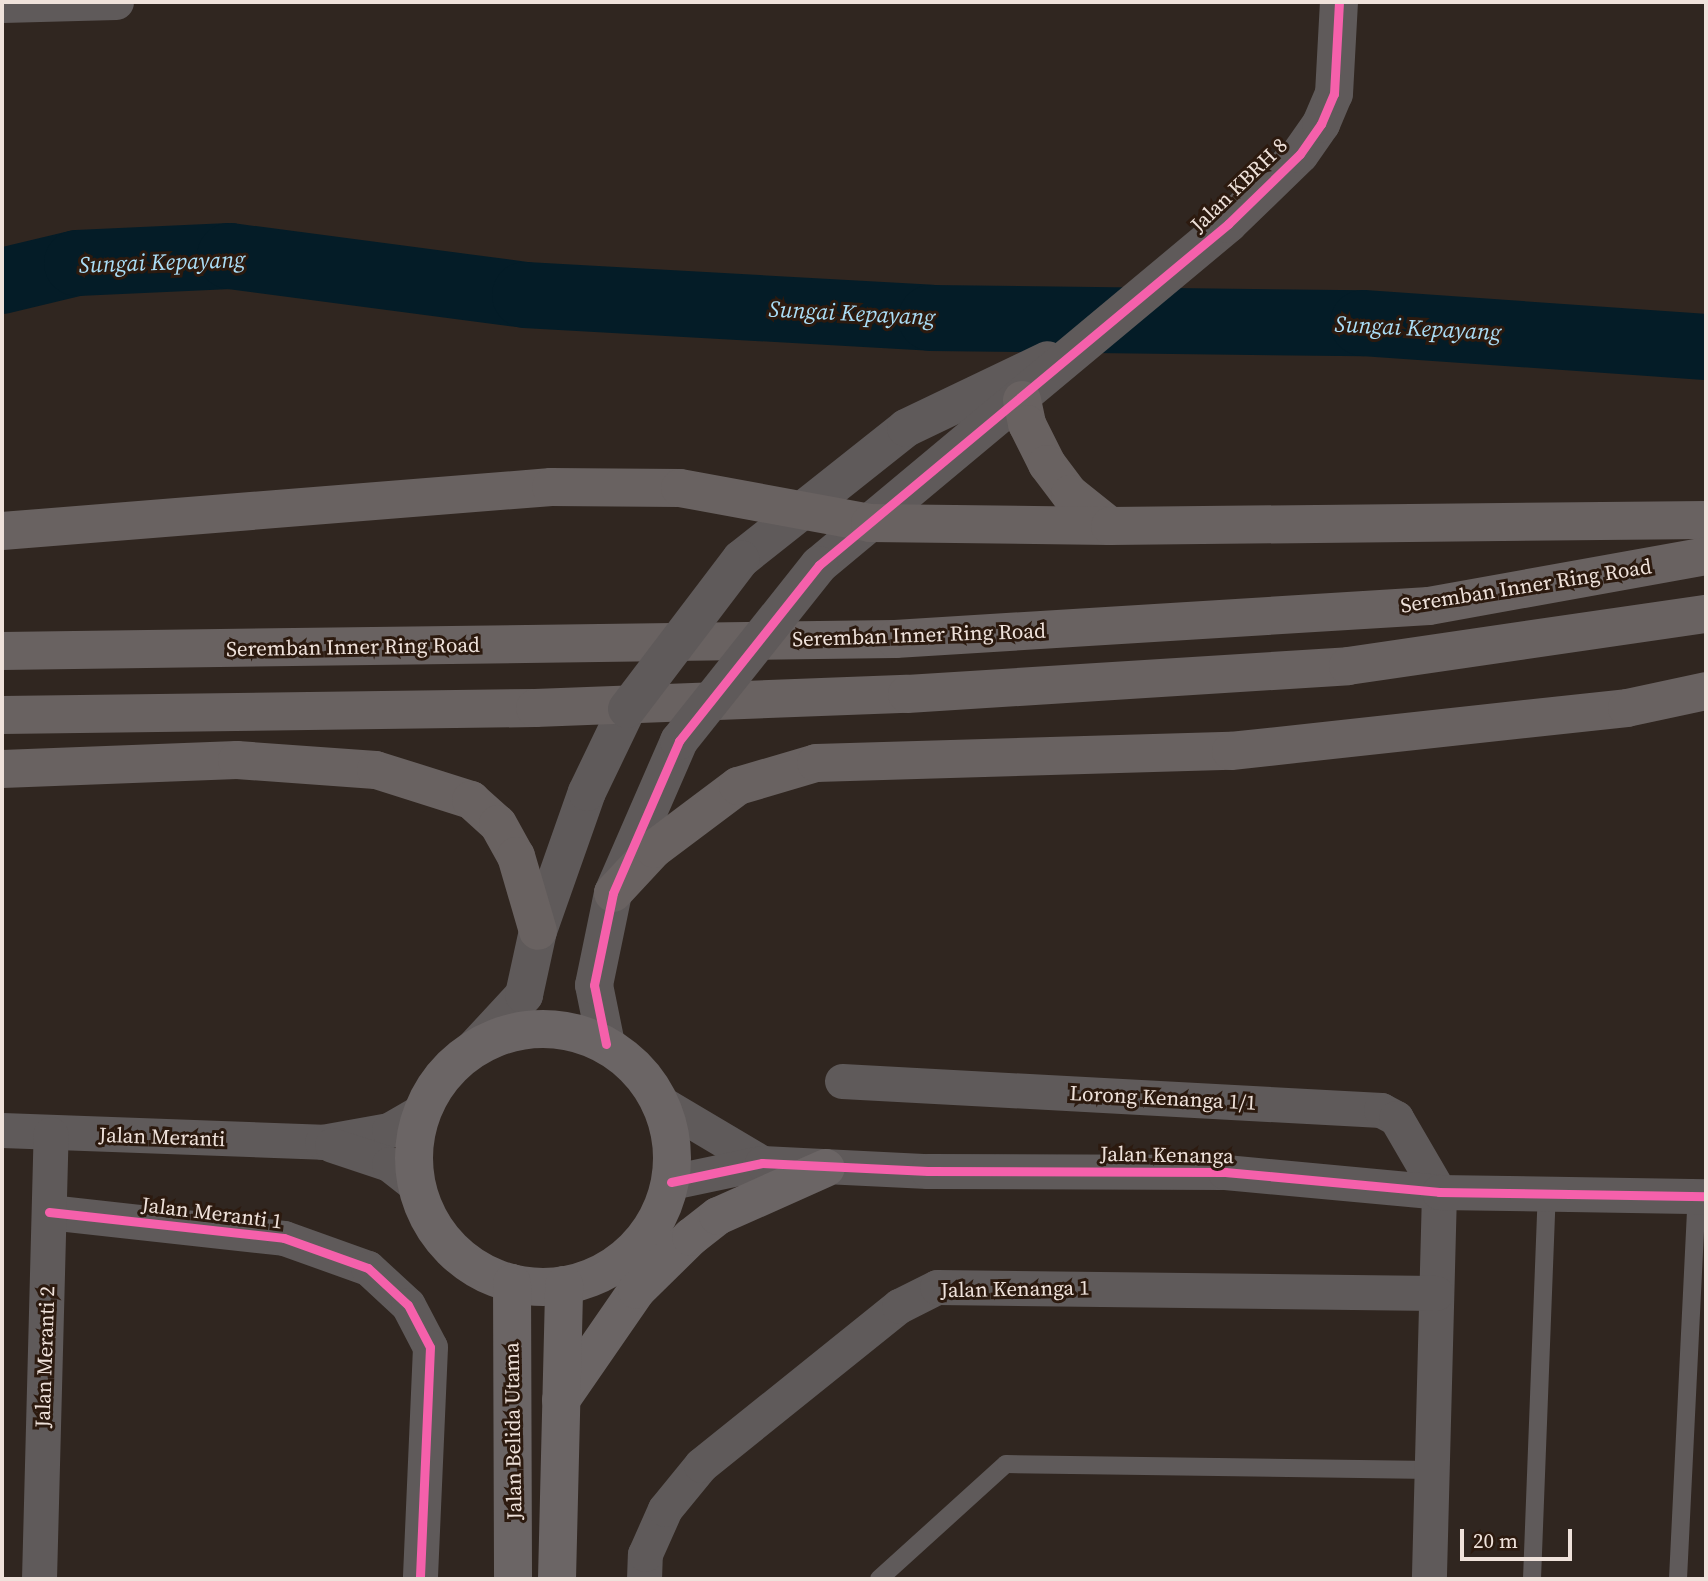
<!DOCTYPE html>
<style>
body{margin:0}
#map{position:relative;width:1708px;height:1581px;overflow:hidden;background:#302620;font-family:"Source Serif 4",serif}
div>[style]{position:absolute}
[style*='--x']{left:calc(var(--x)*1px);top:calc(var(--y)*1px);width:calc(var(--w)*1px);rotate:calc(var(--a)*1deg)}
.river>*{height:66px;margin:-33px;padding:0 33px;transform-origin:33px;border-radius:33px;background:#041c27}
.service>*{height:18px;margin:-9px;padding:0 9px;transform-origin:9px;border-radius:9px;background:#5f5a5a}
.minor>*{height:35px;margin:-17.5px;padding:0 17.5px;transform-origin:17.5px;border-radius:17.5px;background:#5f5a5a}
.tertiary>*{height:38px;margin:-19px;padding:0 19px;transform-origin:19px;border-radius:19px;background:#5f5a5a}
.secondary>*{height:38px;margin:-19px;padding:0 19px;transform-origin:19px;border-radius:19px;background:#6b6565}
.secondary>.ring{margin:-19px;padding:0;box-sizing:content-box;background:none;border:38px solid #6b6565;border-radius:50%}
.primary>*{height:38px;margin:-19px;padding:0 19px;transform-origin:19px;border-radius:19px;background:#696261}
.tertiary-bridge>*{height:38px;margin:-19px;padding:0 19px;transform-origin:19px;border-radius:19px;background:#5f5a5a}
.cycleway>*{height:9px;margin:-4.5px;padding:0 4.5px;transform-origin:4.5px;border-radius:4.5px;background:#f560ab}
span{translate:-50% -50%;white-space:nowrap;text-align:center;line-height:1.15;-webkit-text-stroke:6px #2c1a0f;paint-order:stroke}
.street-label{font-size:21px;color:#efe2db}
.water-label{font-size:23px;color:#aaddf6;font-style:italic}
.frame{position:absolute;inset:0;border:4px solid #efe2db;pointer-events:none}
.scale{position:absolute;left:1460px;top:1529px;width:112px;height:32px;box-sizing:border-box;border:4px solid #efe2db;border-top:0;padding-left:9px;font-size:21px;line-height:24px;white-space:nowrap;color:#efe2db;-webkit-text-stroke:5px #2c1a0f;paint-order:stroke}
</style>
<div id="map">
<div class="river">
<div style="--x:2;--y:281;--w:77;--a:-13.5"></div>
<div style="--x:77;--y:263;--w:153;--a:-2.6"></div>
<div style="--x:230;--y:256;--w:298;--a:7.5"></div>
<div style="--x:525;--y:295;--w:407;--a:3.2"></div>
<div style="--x:931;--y:318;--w:432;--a:0.7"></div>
<div style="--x:1363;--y:323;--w:344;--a:4"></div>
</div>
<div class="service">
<div style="--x:879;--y:1579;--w:171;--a:-42.2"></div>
<div style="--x:1006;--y:1464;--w:426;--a:0.8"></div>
<div style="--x:1532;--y:1579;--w:386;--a:-87.8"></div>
<div style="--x:1678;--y:1579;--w:384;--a:-87.2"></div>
</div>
<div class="minor">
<div style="--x:2;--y:5;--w:114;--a:-1.5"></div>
<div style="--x:842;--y:1081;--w:540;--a:3.08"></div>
<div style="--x:1381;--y:1110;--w:17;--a:28"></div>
<div style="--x:1396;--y:1118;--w:86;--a:59.8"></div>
<div style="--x:1439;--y:1192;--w:387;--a:91.5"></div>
<div style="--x:661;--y:1103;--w:117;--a:30.7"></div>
<div style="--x:2;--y:1130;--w:320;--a:2.1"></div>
<div style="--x:322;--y:1142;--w:68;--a:-10.2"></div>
<div style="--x:389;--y:1130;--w:39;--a:-30"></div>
<div style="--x:332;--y:1145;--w:60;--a:18.4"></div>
<div style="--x:389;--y:1164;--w:36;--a:38"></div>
<div style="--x:671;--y:1182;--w:93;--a:-11.8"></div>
<div style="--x:762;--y:1163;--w:166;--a:2.8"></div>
<div style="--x:928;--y:1171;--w:297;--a:0.2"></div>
<div style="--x:1225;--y:1172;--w:215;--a:5.3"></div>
<div style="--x:1439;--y:1192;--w:267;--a:0.9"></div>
<div style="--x:49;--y:1212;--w:236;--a:6.3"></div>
<div style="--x:284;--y:1238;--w:89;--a:19.7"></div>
<div style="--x:368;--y:1268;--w:54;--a:42.8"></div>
<div style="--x:408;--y:1305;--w:47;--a:62.4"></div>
<div style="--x:430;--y:1347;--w:232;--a:92.5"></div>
<div style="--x:39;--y:1579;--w:445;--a:-88.5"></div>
<div style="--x:644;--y:1579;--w:25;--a:-88"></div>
<div style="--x:645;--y:1554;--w:49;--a:-66"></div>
<div style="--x:665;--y:1509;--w:57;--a:-50.7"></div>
<div style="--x:701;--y:1465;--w:254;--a:-38.8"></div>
<div style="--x:899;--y:1306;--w:42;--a:-26.6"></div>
<div style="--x:937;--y:1287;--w:499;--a:0.7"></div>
</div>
<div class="tertiary">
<div style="--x:741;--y:559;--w:211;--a:-38.4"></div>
<div style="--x:906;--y:428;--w:157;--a:-25.6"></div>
<div style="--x:819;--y:565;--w:533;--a:-39.82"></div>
<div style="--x:1228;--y:224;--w:100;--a:-44.2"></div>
<div style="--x:1300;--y:154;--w:37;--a:-55"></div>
<div style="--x:1321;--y:124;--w:33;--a:-67"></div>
<div style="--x:1334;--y:94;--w:92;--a:-86.9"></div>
<div style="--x:606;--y:1044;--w:60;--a:-101.5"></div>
<div style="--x:594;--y:985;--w:94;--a:-78.3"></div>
<div style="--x:613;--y:893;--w:166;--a:-66.5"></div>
<div style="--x:476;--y:1047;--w:71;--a:-47.3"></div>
<div style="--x:524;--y:995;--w:66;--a:-77.7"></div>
<div style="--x:538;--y:931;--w:147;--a:-70.6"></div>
<div style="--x:587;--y:792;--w:92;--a:-64.3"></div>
</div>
<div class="secondary">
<div class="ring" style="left:414px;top:1029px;width:220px;height:220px"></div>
<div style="--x:512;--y:1283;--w:296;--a:89.8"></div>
<div style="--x:561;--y:1400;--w:134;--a:-55.4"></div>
<div style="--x:637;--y:1290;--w:76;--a:-44.5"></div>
<div style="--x:691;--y:1237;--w:34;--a:-38"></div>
<div style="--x:718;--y:1216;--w:118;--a:-24"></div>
<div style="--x:557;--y:1579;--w:294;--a:-88.6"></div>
</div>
<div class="primary">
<div style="--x:1022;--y:400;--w:25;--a:78"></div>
<div style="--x:1027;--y:424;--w:45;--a:63.4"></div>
<div style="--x:1047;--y:464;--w:38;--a:53"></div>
<div style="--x:1070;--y:494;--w:51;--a:38.7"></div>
<div style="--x:2;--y:531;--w:551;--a:-4.58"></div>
<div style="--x:551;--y:487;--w:129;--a:0.4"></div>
<div style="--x:680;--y:488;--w:193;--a:10.4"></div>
<div style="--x:870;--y:523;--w:240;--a:0.7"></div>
<div style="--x:1110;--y:526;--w:596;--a:-0.58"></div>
<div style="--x:2;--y:651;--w:893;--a:-0.77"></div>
<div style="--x:895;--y:639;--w:535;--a:-3.54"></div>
<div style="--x:1429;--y:606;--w:281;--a:-10.2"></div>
<div style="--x:2;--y:715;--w:533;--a:-0.75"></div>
<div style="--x:535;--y:708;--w:372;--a:-2.2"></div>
<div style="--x:907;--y:694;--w:442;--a:-3.6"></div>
<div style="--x:1348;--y:666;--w:362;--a:-8.3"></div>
<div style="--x:2;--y:769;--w:235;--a:-2.2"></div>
<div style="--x:237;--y:760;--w:139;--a:4.1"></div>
<div style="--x:376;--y:770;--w:100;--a:17.5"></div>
<div style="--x:471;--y:800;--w:36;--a:42"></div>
<div style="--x:498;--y:824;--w:37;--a:61"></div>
<div style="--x:516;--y:856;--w:78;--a:73.7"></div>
<div style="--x:613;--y:893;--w:60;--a:-47"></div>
<div style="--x:654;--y:849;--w:105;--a:-36.9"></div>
<div style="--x:738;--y:786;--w:81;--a:-16.4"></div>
<div style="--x:816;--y:763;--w:415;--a:-1.7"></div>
<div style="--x:1231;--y:751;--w:398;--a:-6.2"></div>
<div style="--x:1627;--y:708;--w:81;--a:-12.1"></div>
</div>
<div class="tertiary-bridge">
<div style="--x:627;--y:709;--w:188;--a:-52.8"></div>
<div style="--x:679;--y:741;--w:225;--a:-51.5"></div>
</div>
<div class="cycleway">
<div style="--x:606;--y:1044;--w:60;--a:-101.5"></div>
<div style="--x:594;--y:985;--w:94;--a:-78.3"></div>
<div style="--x:613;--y:893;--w:166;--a:-66.5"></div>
<div style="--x:679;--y:741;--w:225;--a:-51.5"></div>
<div style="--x:819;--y:565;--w:533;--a:-39.82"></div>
<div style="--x:1228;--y:224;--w:100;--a:-44.2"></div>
<div style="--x:1300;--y:154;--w:37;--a:-55"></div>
<div style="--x:1321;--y:124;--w:33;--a:-67"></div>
<div style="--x:1334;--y:94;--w:92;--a:-86.9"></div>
<div style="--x:671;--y:1182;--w:93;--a:-11.8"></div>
<div style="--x:762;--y:1163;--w:166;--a:2.8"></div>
<div style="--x:928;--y:1171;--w:297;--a:0.2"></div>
<div style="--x:1225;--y:1172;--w:215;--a:5.3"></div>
<div style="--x:1439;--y:1192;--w:267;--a:0.9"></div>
<div style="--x:49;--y:1212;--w:236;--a:6.3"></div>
<div style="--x:284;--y:1238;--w:89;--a:19.7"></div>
<div style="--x:368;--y:1268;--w:54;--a:42.8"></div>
<div style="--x:408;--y:1305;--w:47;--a:62.4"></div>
<div style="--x:430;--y:1347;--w:232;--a:92.5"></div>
</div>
<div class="street-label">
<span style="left:1239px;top:185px;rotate:-44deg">Jalan KBRH 8</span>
<span style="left:1526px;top:586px;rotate:-9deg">Seremban Inner Ring Road</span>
<span style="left:919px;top:635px;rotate:-2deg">Seremban Inner Ring Road</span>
<span style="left:353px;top:647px;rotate:-1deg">Seremban Inner Ring Road</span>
<span style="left:1163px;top:1098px;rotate:3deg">Lorong Kenanga 1/1</span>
<span style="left:162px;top:1137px;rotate:2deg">Jalan Meranti</span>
<span style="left:1167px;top:1155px;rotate:1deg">Jalan Kenanga</span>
<span style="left:212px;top:1213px;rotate:7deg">Jalan Meranti 1</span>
<span style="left:1015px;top:1289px;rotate:-1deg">Jalan Kenanga 1</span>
<span style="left:45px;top:1357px;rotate:-88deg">Jalan Meranti 2</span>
<span style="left:513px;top:1431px;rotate:-91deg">Jalan Belida Utama</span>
</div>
<div class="water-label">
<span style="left:162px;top:262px;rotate:-2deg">Sungai Kepayang</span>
<span style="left:852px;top:313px;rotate:3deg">Sungai Kepayang</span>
<span style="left:1418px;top:328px;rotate:3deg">Sungai Kepayang</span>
</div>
<div class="frame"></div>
<div class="scale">20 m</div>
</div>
